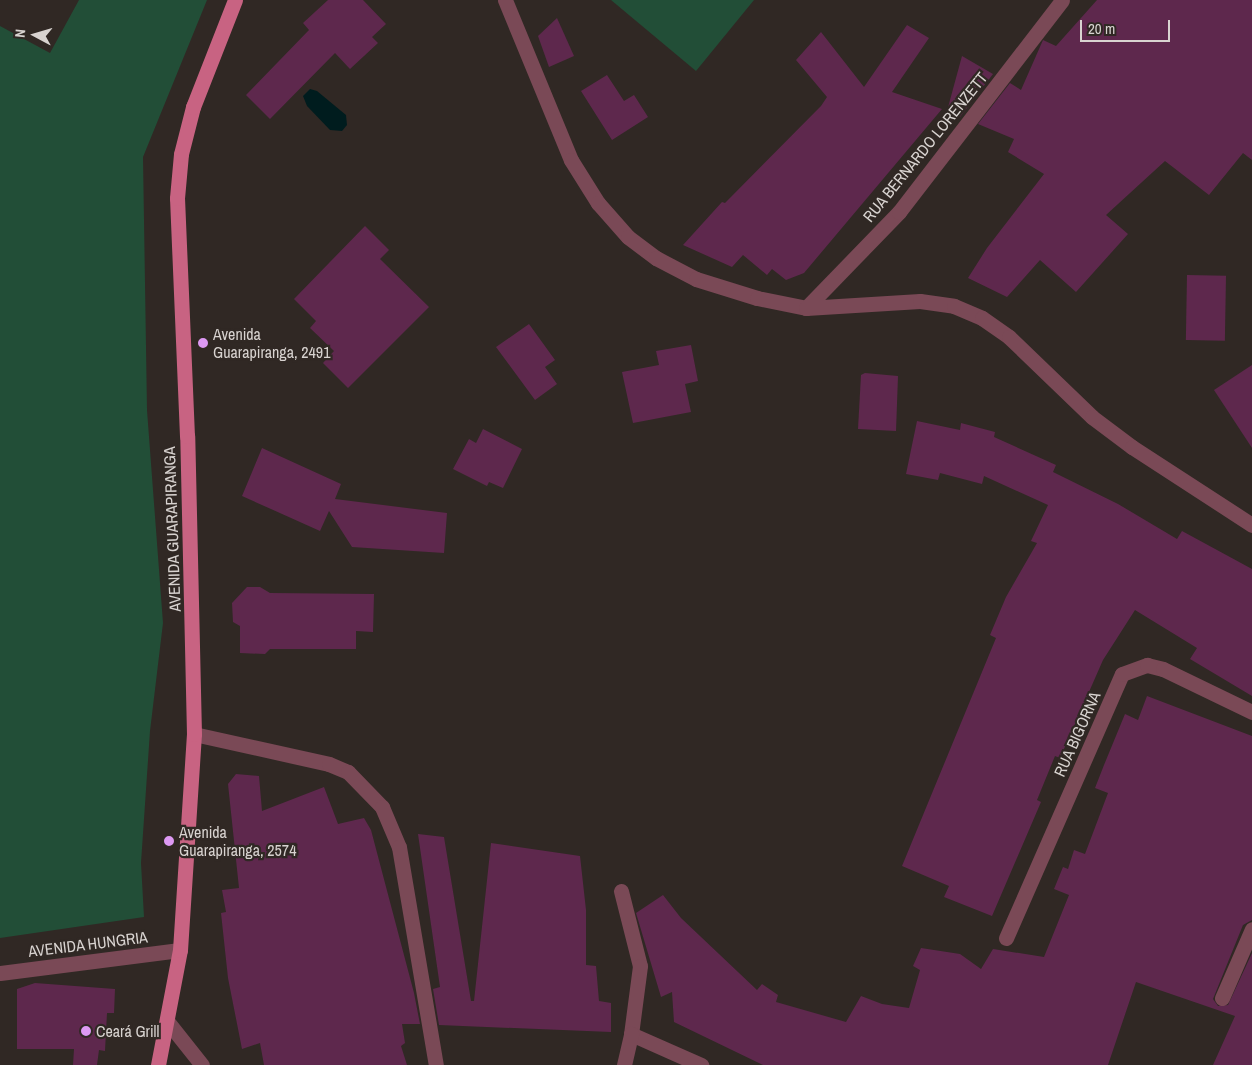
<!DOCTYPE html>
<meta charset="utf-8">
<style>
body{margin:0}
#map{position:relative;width:1252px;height:1065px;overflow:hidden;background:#302824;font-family:"Archivo Narrow",sans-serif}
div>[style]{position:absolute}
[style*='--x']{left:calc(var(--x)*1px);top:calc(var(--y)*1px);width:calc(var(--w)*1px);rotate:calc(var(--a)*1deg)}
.green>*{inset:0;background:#224e37}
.water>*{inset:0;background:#001c1e}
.building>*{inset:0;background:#5e284d;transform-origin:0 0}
.minor>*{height:15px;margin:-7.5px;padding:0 7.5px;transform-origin:7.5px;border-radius:7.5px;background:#7a4956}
.major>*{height:15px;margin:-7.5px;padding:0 7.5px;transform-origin:7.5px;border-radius:7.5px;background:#c86382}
.dots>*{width:14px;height:14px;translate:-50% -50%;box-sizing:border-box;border:2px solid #302824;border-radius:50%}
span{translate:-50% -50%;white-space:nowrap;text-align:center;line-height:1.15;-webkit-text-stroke:4.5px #302824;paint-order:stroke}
.street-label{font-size:16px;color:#d8d3d0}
.poi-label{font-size:16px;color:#d8d3d0}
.left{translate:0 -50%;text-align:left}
.north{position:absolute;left:10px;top:10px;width:50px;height:50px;-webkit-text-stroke:4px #302824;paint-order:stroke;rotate:276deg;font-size:14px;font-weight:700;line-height:20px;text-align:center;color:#d8d3d0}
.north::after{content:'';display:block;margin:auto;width:18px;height:22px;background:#d8d3d0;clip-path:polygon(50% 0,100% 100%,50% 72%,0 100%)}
.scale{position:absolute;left:1080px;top:20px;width:90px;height:22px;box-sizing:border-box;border:2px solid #d8d3d0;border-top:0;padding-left:6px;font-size:15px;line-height:18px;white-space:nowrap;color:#d8d3d0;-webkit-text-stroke:4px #302824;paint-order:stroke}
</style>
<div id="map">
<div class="green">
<div style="clip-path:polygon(79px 0,207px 0,143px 157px,147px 410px,163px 623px,150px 731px,141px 863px,144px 917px,0 938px,0 26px,50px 53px)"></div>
<div style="clip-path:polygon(611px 0,754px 0,696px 71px)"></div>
</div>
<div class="water">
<div style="clip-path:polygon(310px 89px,317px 91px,346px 115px,347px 125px,342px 131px,330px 130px,307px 106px,303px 96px)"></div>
</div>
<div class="building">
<div style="clip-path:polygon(328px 0,363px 0,386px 24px,372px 37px,378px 43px,350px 69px,335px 53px,270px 119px,246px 95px,309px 30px,303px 23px)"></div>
<div style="clip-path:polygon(1097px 0,1252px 0,1252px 160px,1243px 153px,1209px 195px,1165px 161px,1106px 215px,1128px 234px,1076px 292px,1040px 260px,1007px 297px,968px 278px,987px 248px,1044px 174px,1008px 152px,1014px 139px,978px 124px,1010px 83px,1021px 90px,1043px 40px,1056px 46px)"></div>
<div style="clip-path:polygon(557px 18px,574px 56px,549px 67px,538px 36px)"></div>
<div style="clip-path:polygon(907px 25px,929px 38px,892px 92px,942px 109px,804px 273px,786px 280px,772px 269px,767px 275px,743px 255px,732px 267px,683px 245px,722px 202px,725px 203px,821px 106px,827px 97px,796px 60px,821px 32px,864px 87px)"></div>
<div style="clip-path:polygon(962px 56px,993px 74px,960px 117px,947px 111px)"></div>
<div style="clip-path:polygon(607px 75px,624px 101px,634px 95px,648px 117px,612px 140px,581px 91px)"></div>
<div style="clip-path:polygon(365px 226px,389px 250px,380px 259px,429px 307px,348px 388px,323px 363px,334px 351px,310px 328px,316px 321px,294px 299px)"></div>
<div style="left:1187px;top:275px;width:39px;height:65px;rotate:1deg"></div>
<div style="clip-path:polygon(529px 324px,555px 360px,545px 367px,557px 384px,535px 400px,496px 347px)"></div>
<div style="clip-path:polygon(691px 345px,698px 381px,685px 384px,691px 412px,633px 423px,622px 372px,659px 365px,656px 351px)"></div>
<div style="clip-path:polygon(1252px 365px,1252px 448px,1214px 390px)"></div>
<div style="clip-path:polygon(865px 373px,898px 376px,896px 431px,858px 429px,861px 375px)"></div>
<div style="clip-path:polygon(917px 421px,960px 430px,961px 423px,995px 432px,994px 437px,1056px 465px,1053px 472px,1118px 504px,1177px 539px,1182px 531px,1252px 569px,1252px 696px,1190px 659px,1197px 648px,1135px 610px,1103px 660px,1060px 758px,1055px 756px,1037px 800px,1041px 802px,992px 916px,944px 897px,949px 886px,902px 866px,996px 638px,990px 635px,1006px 597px,1037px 543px,1031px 541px,1048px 505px,984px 476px,982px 484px,940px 473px,938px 480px,906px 474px)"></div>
<div style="clip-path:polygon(483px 429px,522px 449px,503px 488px,489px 482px,487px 486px,453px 469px,469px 439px,476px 443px)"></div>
<div style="clip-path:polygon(262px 448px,341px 484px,335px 499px,447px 513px,444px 553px,352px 547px,329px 511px,320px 531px,242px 496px)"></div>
<div style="clip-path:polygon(247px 587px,260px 587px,270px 593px,374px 594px,373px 632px,356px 631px,356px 649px,270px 649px,265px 654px,240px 653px,240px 626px,233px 622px,232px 603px)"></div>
<div style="clip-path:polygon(1147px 696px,1252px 736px,1252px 920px,1243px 925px,1213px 999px,1218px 1006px,1228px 1005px,1252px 953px,1252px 1065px,1213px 1065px,1235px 1016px,1136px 982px,1108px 1065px,763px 1065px,674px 1022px,672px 992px,661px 997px,636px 913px,663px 895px,681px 918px,757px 990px,762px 984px,778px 995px,776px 1002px,846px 1022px,861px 996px,882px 1004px,909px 1008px,920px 970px,913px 966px,921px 948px,960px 954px,981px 969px,993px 949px,1044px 957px,1069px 895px,1054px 889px,1063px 867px,1068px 869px,1074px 850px,1085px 854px,1108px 793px,1095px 788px,1104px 765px,1125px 714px,1138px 720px)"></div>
<div style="clip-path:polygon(236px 774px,259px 776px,262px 811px,324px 787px,338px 824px,364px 818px,371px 830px,414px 993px,420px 1024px,402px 1024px,405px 1043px,401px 1046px,407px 1065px,264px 1065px,260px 1043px,242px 1049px,228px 978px,221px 913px,226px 912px,222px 890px,239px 888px,228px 784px)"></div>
<div style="clip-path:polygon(418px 834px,444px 837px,471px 1001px,474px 1001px,491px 843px,580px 856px,586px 910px,586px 965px,596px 966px,599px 1001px,611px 1003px,611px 1032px,439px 1025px,433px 989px,440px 987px)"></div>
<div style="clip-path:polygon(35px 983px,115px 989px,114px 1013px,107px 1013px,105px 1051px,99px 1050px,97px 1065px,73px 1065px,74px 1049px,17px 1049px,17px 989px)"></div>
</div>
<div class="minor">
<div style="--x:505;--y:0;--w:173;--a:67.6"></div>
<div style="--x:571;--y:160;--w:51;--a:57.9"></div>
<div style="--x:598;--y:203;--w:45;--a:48.6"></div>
<div style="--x:628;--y:237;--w:35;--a:37"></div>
<div style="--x:656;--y:258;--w:45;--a:27.7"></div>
<div style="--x:696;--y:279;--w:64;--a:17.3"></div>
<div style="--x:757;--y:298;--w:50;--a:11.5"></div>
<div style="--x:806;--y:308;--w:114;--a:-3.5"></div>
<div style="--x:920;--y:301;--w:34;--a:8"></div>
<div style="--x:954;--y:306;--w:30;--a:23"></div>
<div style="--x:982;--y:318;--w:33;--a:35"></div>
<div style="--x:1009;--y:337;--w:115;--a:43.9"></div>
<div style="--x:1092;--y:417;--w:50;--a:36.9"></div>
<div style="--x:1132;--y:447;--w:143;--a:33"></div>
<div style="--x:806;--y:308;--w:134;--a:-45.9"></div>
<div style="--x:899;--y:212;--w:267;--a:-52.4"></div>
<div style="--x:194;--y:734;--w:138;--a:12.5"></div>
<div style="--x:329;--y:764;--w:21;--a:23"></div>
<div style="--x:348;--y:772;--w:49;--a:45.8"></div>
<div style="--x:382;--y:807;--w:43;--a:67"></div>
<div style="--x:399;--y:847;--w:221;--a:80.4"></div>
<div style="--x:621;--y:891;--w:77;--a:75.8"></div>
<div style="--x:640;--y:966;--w:69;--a:97.5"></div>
<div style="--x:631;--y:1034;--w:77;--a:23.9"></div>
<div style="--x:1006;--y:938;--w:288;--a:-66.3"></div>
<div style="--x:1122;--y:674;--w:27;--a:-20"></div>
<div style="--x:1147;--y:665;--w:16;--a:14"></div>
<div style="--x:1163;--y:669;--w:99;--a:25.8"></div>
<div style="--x:0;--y:973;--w:181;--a:-7.3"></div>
<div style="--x:1222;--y:998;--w:75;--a:-66.5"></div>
<div style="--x:167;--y:1021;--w:56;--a:51.5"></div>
<div style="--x:624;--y:1065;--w:32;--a:-77"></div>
</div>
<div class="major">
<div style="--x:158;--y:1065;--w:117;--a:-79.2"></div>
<div style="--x:180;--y:950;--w:216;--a:-86.3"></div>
<div style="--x:194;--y:734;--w:298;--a:-91.3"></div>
<div style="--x:187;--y:436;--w:238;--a:-92.4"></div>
<div style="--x:177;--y:198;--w:44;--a:-84.8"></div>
<div style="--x:181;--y:154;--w:49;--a:-75.7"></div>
<div style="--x:193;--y:107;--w:115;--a:-68.6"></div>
</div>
<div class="dots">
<div style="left:203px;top:343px;background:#dd99f3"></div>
<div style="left:169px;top:841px;background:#dd99f3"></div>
<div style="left:86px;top:1031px;background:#dd99f3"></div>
</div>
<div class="street-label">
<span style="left:925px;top:147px;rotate:-51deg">RUA BERNARDO LORENZETT</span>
<span style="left:172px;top:529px;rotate:-92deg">AVENIDA GUARAPIRANGA</span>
<span style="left:1077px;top:734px;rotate:-66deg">RUA BIGORNA</span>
<span style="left:88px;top:944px;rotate:-7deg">AVENIDA HUNGRIA</span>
</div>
<div class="poi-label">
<span class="left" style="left:213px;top:343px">Avenida<br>Guarapiranga, 2491</span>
<span class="left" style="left:179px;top:841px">Avenida<br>Guarapiranga, 2574</span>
<span class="left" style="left:96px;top:1031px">Ceará Grill</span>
</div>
<div class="north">N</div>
<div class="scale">20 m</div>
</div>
